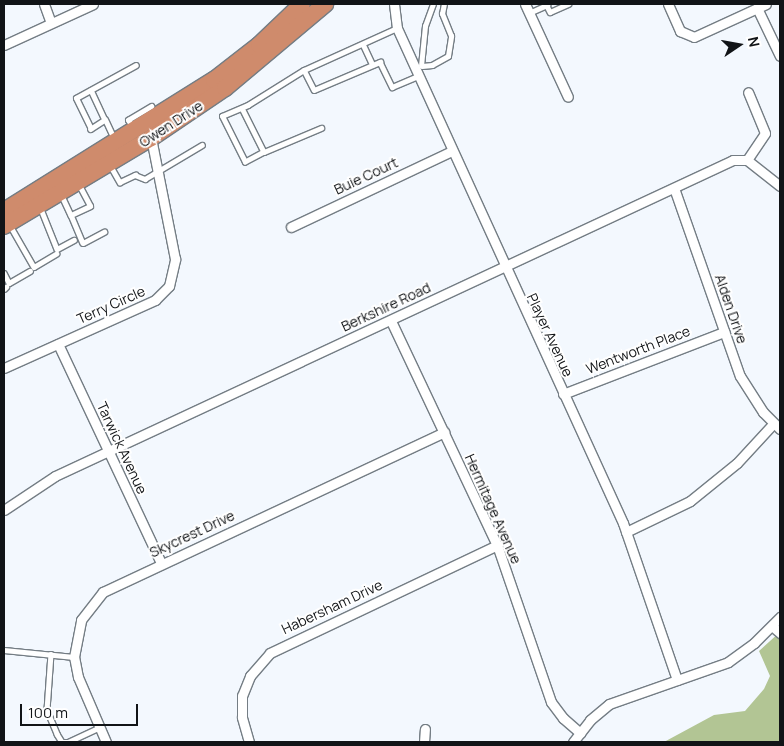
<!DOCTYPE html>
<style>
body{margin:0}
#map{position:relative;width:784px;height:746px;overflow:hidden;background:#f3f8fe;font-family:Manrope,sans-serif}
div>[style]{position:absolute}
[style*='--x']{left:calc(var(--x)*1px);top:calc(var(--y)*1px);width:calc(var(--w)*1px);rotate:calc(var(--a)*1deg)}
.forest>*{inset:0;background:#b2c594}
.roads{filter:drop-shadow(1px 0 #747d84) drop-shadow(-1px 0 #747d84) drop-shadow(0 1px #747d84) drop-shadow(0 -1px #747d84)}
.lane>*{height:4.5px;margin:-2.25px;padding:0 2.25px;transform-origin:2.25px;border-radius:2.25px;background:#fff}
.street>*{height:9px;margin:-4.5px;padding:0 4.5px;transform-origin:4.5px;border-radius:4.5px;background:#fff}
.highway>*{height:16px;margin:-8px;padding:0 8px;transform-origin:8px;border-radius:8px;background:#cf8b6c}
span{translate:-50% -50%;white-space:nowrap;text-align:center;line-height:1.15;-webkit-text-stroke:4px #fff;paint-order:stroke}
.street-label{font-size:14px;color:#111417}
.frame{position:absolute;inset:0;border:5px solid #111417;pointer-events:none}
.north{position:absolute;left:714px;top:20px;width:50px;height:50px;-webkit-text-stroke:4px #fff;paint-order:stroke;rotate:78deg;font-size:14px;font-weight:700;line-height:20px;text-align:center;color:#111417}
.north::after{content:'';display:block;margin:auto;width:18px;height:22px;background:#111417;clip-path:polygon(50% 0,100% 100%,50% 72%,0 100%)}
.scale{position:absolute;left:20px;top:704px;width:118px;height:22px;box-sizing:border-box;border:2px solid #111417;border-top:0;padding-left:6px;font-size:15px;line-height:18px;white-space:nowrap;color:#111417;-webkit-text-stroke:4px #fff;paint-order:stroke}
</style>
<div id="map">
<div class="forest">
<div style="clip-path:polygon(780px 632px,780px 742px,664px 742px,714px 715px,745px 711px,764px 689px,770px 676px,759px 651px)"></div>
</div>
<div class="roads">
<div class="lane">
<div style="--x:546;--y:4;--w:9;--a:63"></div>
<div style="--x:550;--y:12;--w:20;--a:-24"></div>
<div style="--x:529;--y:13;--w:20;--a:-24"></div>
<div style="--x:363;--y:44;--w:23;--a:65"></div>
<div style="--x:421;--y:66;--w:40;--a:-84.3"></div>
<div style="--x:425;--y:26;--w:23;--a:-70"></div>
<div style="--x:422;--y:66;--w:10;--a:-6"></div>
<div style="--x:432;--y:65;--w:18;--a:-29"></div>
<div style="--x:448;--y:56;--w:20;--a:-81"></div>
<div style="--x:451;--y:36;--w:24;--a:-112"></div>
<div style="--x:442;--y:14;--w:10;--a:-79"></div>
<div style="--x:304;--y:70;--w:22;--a:63"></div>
<div style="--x:314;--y:90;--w:72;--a:-23"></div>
<div style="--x:380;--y:62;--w:28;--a:64"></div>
<div style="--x:392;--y:87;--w:28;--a:-23"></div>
<div style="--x:91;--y:90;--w:33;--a:65"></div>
<div style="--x:242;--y:108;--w:49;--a:63.4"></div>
<div style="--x:264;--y:152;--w:21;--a:152"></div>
<div style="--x:245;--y:162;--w:51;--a:-116.6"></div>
<div style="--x:222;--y:116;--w:28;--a:-23"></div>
<div style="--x:248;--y:105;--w:66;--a:-32"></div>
<div style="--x:304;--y:70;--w:102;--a:-24.3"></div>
<div style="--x:133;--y:128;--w:9;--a:-122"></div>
<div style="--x:128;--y:120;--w:27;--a:-31"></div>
<div style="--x:114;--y:139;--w:21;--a:-115"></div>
<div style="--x:105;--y:120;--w:17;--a:147"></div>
<div style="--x:91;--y:129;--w:34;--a:-116"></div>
<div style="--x:76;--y:98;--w:68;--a:-28.8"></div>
<div style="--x:264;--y:152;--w:62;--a:-22.8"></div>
<div style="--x:110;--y:165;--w:20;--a:60"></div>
<div style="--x:120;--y:182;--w:17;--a:-25"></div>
<div style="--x:135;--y:175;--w:11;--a:22"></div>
<div style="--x:145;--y:179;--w:66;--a:-30.8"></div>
<div style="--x:62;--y:196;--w:21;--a:65"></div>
<div style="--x:71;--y:215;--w:21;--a:-25"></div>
<div style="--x:90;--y:206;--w:24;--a:-118"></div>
<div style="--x:41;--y:209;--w:43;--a:68.2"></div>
<div style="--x:57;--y:249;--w:19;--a:-28"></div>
<div style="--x:71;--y:215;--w:30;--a:67"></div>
<div style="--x:83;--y:243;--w:24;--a:-28"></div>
<div style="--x:11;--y:227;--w:46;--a:60.1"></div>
<div style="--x:34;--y:267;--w:26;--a:-31"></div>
<div style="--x:4;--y:273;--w:11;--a:63"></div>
<div style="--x:9;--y:283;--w:24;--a:-30"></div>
<div style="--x:4;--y:289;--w:3;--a:-45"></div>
<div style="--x:4;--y:650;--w:70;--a:5.7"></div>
<div style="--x:51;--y:654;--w:56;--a:94.1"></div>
<div style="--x:47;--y:710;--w:26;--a:67"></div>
<div style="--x:57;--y:734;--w:9;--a:58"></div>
<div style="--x:62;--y:742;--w:6;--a:0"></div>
<div style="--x:68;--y:742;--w:35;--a:-25"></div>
</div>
<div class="street">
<div style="--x:44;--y:4;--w:20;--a:70"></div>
<div style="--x:394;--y:4;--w:24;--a:83"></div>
<div style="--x:397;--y:28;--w:544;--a:65.46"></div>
<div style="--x:623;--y:523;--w:166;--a:71"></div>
<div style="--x:525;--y:4;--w:102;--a:65.2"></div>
<div style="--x:668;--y:4;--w:30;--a:66"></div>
<div style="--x:680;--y:31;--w:15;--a:23"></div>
<div style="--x:694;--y:37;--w:79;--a:-24.6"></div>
<div style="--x:757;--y:8;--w:53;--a:64.4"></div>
<div style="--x:4;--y:45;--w:98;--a:-24.7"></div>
<div style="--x:747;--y:160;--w:32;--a:-56"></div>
<div style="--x:765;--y:133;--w:44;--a:-112.5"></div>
<div style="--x:674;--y:188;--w:199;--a:70.7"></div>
<div style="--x:740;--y:376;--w:43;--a:57.4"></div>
<div style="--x:763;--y:412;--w:24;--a:45"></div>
<div style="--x:291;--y:227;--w:178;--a:-25.3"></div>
<div style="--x:391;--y:321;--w:248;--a:64.7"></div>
<div style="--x:497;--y:545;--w:166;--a:71"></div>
<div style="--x:551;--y:702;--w:20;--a:53"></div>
<div style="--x:563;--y:718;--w:23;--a:41"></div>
<div style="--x:58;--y:344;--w:242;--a:64.8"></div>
<div style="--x:4;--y:368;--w:166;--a:-24.2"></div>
<div style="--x:155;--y:300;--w:20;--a:-45"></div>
<div style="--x:169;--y:286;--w:28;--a:-77"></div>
<div style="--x:175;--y:259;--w:123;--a:-101.2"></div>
<div style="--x:563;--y:394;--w:173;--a:-21.1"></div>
<div style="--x:4;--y:510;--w:61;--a:-33.7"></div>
<div style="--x:55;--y:476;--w:748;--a:-24.99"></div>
<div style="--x:733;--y:160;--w:14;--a:0"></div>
<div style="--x:747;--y:160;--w:42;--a:38.2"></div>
<div style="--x:626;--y:532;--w:71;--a:-25.8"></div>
<div style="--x:690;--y:501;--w:60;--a:-39"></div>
<div style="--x:737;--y:463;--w:53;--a:-47.3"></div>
<div style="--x:772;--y:626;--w:11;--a:41"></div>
<div style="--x:106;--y:742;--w:71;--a:-113.3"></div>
<div style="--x:78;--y:677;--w:20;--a:-101"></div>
<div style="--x:74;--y:657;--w:38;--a:-79"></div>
<div style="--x:81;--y:620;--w:36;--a:-52"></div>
<div style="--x:103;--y:592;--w:377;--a:-25.1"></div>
<div style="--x:249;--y:742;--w:26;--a:-106"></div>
<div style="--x:242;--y:717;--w:21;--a:-90"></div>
<div style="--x:242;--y:696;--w:22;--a:-68"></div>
<div style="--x:250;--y:676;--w:30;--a:-49"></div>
<div style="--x:270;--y:653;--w:251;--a:-25.4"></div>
<div style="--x:424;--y:742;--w:13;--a:-86"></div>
<div style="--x:573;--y:742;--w:28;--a:-52"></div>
<div style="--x:590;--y:720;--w:25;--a:-40"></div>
<div style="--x:609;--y:704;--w:126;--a:-19.4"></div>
<div style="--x:728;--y:662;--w:32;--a:-36"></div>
<div style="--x:754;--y:643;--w:37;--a:-45"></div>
</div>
<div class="highway">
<div style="--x:4;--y:211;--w:248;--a:-32"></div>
<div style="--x:214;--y:80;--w:57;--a:-37.9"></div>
<div style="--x:259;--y:45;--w:59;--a:-43.6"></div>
<div style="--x:4;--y:226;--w:171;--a:-30.9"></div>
<div style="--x:151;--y:138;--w:89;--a:-34"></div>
<div style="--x:225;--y:88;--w:131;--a:-40"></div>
</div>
</div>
<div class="street-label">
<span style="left:171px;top:124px;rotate:-33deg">Owen Drive</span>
<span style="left:366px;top:176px;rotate:-25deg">Buie Court</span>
<span style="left:111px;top:305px;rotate:-24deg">Terry Circle</span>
<span style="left:386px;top:307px;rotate:-25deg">Berkshire Road</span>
<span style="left:731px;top:309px;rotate:71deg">Alden Drive</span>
<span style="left:550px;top:335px;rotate:65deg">Player Avenue</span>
<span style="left:638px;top:350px;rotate:-21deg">Wentworth Place</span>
<span style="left:122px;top:448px;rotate:65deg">Tarwick Avenue</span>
<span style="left:493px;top:509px;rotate:66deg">Hermitage Avenue</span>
<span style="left:192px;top:534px;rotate:-25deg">Skycrest Drive</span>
<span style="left:332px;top:607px;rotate:-25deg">Habersham Drive</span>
</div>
<div class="frame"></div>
<div class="north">N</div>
<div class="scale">100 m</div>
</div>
